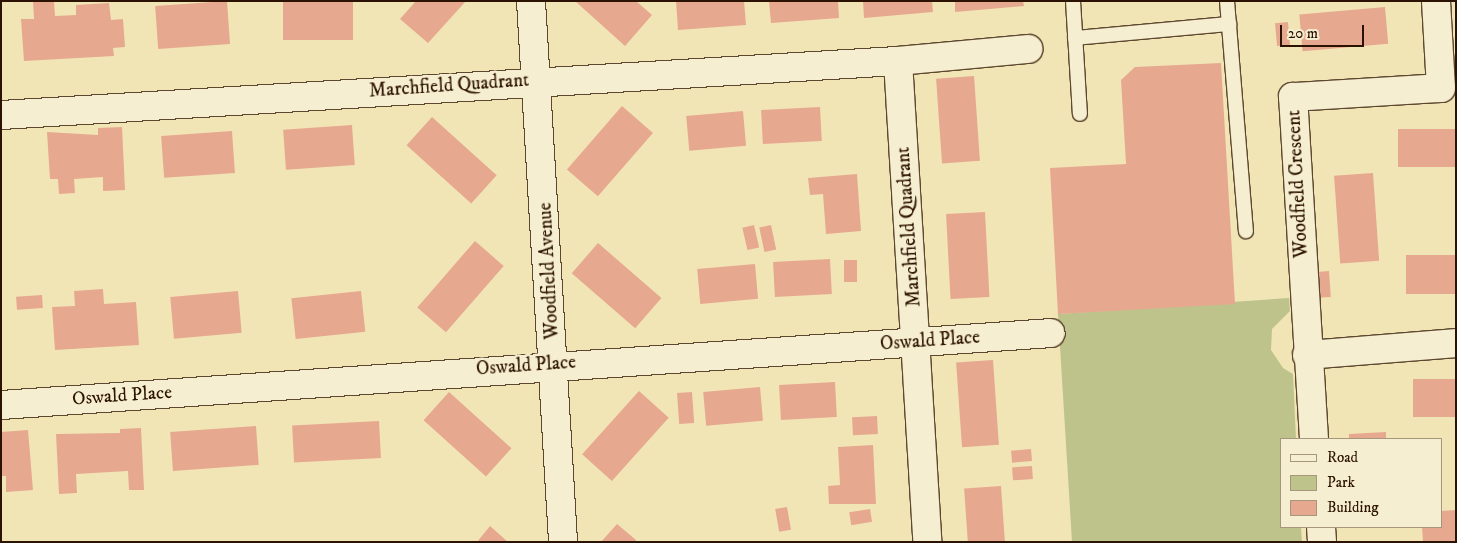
<!DOCTYPE html>
<style>
body{margin:0}
#map{position:relative;width:1457px;height:543px;overflow:hidden;background:#f1e5b6;font-family:"IM FELL DW Pica",serif}
div>[style]{position:absolute}
[style*='--x']{left:calc(var(--x)*1px);top:calc(var(--y)*1px);width:calc(var(--w)*1px);rotate:calc(var(--a)*1deg)}
.green>*{inset:0;background:#bec38b}
.building>*{inset:0;background:#e7a890;transform-origin:0 0}
.roads{filter:drop-shadow(1px 0 #5d472e) drop-shadow(-1px 0 #5d472e) drop-shadow(0 1px #5d472e) drop-shadow(0 -1px #5d472e)}
.lane>*{height:14px;margin:-7px;padding:0 7px;transform-origin:7px;border-radius:7px;background:#f6eed0}
.street>*{height:28px;margin:-14px;padding:0 14px;transform-origin:14px;border-radius:14px;background:#f6eed0}
span{translate:-50% -50%;white-space:nowrap;text-align:center;line-height:1.15;-webkit-text-stroke:5px #f6eed0;paint-order:stroke}
.street-label{font-size:19px;color:#2c1200}
.frame{position:absolute;inset:0;border:2px solid #2c1200;pointer-events:none}
.legend{position:absolute;left:1280px;top:438px;width:162px;height:90px;box-sizing:border-box;background:#f6eed0;border:1px solid #a5967d;margin:0;padding:6px 9px;list-style:none;font-size:15px;color:#2c1200}
.legend li{display:flex;align-items:center;gap:10px;height:25px}
.legend b{width:25px;border:1px solid #a5967d}
.scale{position:absolute;left:1280px;top:25px;width:84px;height:22px;box-sizing:border-box;border:2px solid #2c1200;border-top:0;padding-left:6px;font-size:15px;line-height:18px;white-space:nowrap;color:#2c1200;-webkit-text-stroke:4px #f6eed0;paint-order:stroke}
</style>
<div id="map">
<div class="green">
<div style="clip-path:polygon(1289px 298px,1290px 311px,1272px 329px,1271px 350px,1283px 368px,1293px 374px,1296px 439px,1281px 439px,1281px 527px,1301px 527px,1302px 542px,1072px 542px,1058px 314px)"></div>
</div>
<div class="building">
<div style="clip-path:polygon(33px 1px,54px 1px,55px 16px,76px 15px,76px 5px,109px 3px,111px 20px,123px 19px,125px 47px,113px 48px,114px 56px,24px 61px,21px 19px,34px 19px)"></div>
<div style="left:227px;top:1px;width:43px;height:72px;rotate:86deg"></div>
<div style="left:283px;top:1px;width:70px;height:39px"></div>
<div style="clip-path:polygon(416px 1px,466px 1px,428px 43px,400px 19px)"></div>
<div style="clip-path:polygon(575px 1px,636px 1px,652px 15px,625px 46px)"></div>
<div style="clip-path:polygon(676px 1px,744px 1px,746px 25px,678px 30px)"></div>
<div style="clip-path:polygon(769px 1px,838px 1px,839px 18px,771px 23px)"></div>
<div style="clip-path:polygon(863px 1px,932px 1px,933px 12px,864px 18px)"></div>
<div style="clip-path:polygon(955px 1px,1023px 1px,1024px 6px,955px 12px)"></div>
<div style="left:1385px;top:7px;width:37px;height:86px;rotate:85deg"></div>
<div style="left:1288px;top:22px;width:23px;height:13px;rotate:85deg"></div>
<div style="clip-path:polygon(1221px 63px,1235px 304px,1058px 314px,1050px 168px,1126px 164px,1121px 80px,1135px 67px)"></div>
<div style="left:974px;top:76px;width:85px;height:38px;rotate:86deg"></div>
<div style="left:622px;top:106px;width:41px;height:84px;rotate:41deg"></div>
<div style="left:820px;top:107px;width:34px;height:59px;rotate:87deg"></div>
<div style="left:743px;top:111px;width:35px;height:57px;rotate:85deg"></div>
<div style="left:432px;top:117px;width:87px;height:38px;rotate:42deg"></div>
<div style="left:352px;top:125px;width:40px;height:69px;rotate:86deg"></div>
<div style="clip-path:polygon(122px 127px,125px 190px,103px 191px,103px 177px,74px 179px,75px 193px,59px 194px,58px 179px,50px 179px,47px 132px,98px 135px,98px 128px)"></div>
<div style="left:1456px;top:129px;width:38px;height:58px;rotate:90deg"></div>
<div style="left:232px;top:131px;width:42px;height:71px;rotate:86deg"></div>
<div style="left:1373px;top:173px;width:88px;height:39px;rotate:86deg"></div>
<div style="clip-path:polygon(857px 174px,861px 231px,826px 234px,823px 194px,810px 195px,808px 178px)"></div>
<div style="left:985px;top:212px;width:85px;height:39px;rotate:87deg"></div>
<div style="left:754px;top:225px;width:23px;height:12px;rotate:77deg"></div>
<div style="left:771px;top:225px;width:25px;height:12px;rotate:78deg"></div>
<div style="left:475px;top:241px;width:38px;height:88px;rotate:41deg"></div>
<div style="left:598px;top:243px;width:84px;height:40px;rotate:41deg"></div>
<div style="left:1456px;top:255px;width:39px;height:50px;rotate:90deg"></div>
<div style="left:830px;top:259px;width:35px;height:57px;rotate:87deg"></div>
<div style="left:844px;top:260px;width:13px;height:22px"></div>
<div style="left:755px;top:264px;width:35px;height:58px;rotate:85deg"></div>
<div style="left:1329px;top:271px;width:26px;height:13px;rotate:86deg"></div>
<div style="clip-path:polygon(103px 289px,104px 304px,136px 302px,139px 345px,55px 350px,52px 307px,75px 306px,74px 291px)"></div>
<div style="left:238px;top:291px;width:42px;height:68px;rotate:85deg"></div>
<div style="left:361px;top:291px;width:41px;height:70px;rotate:84deg"></div>
<div style="left:42px;top:295px;width:13px;height:26px;rotate:86deg"></div>
<div style="left:993px;top:360px;width:85px;height:37px;rotate:86deg"></div>
<div style="left:1456px;top:379px;width:38px;height:43px;rotate:90deg"></div>
<div style="left:835px;top:382px;width:35px;height:56px;rotate:87deg"></div>
<div style="left:760px;top:387px;width:34px;height:57px;rotate:85deg"></div>
<div style="left:639px;top:391px;width:40px;height:85px;rotate:42deg"></div>
<div style="left:449px;top:392px;width:84px;height:38px;rotate:42deg"></div>
<div style="left:692px;top:392px;width:31px;height:15px;rotate:86deg"></div>
<div style="left:877px;top:416px;width:18px;height:25px;rotate:87deg"></div>
<div style="left:379px;top:421px;width:37px;height:87px;rotate:87deg"></div>
<div style="left:256px;top:426px;width:39px;height:86px;rotate:86deg"></div>
<div style="clip-path:polygon(141px 428px,144px 490px,129px 490px,128px 471px,76px 474px,77px 493px,59px 494px,56px 434px,120px 433px,120px 429px)"></div>
<div style="clip-path:polygon(28px 430px,33px 490px,6px 492px,6px 476px,1px 476px,1px 432px)"></div>
<div style="clip-path:polygon(1386px 432px,1386px 439px,1349px 439px,1349px 434px)"></div>
<div style="clip-path:polygon(873px 445px,876px 504px,829px 504px,828px 486px,840px 485px,838px 447px)"></div>
<div style="left:1031px;top:449px;width:12px;height:20px;rotate:85deg"></div>
<div style="left:1032px;top:466px;width:13px;height:20px;rotate:86deg"></div>
<div style="left:1001px;top:486px;width:56px;height:37px;rotate:86deg"></div>
<div style="left:787px;top:507px;width:23px;height:12px;rotate:80deg"></div>
<div style="left:870px;top:509px;width:13px;height:21px;rotate:81deg"></div>
<div style="clip-path:polygon(1456px 510px,1456px 542px,1423px 542px,1422px 527px,1441px 527px,1441px 511px)"></div>
<div style="clip-path:polygon(617px 524px,636px 540px,635px 542px,601px 542px)"></div>
<div style="clip-path:polygon(490px 526px,508px 542px,477px 542px)"></div>
</div>
<div class="roads">
<div class="lane">
<div style="--x:1073;--y:1;--w:113;--a:86.5"></div>
<div style="--x:1227;--y:1;--w:231;--a:85.3"></div>
<div style="--x:1075;--y:38;--w:155;--a:-5.2"></div>
</div>
<div class="street">
<div style="--x:531;--y:1;--w:542;--a:86.61"></div>
<div style="--x:898;--y:61;--w:482;--a:86.5"></div>
<div style="--x:1;--y:115;--w:899;--a:-3.45"></div>
<div style="--x:898;--y:61;--w:131;--a:-5.3"></div>
<div style="--x:1307;--y:355;--w:149;--a:-4.6"></div>
<div style="--x:1;--y:405;--w:1052;--a:-3.92"></div>
<div style="--x:1314;--y:439;--w:343;--a:-93.5"></div>
<div style="--x:1293;--y:97;--w:148;--a:-3.5"></div>
<div style="--x:1441;--y:88;--w:87;--a:-93.3"></div>
<div style="--x:1321;--y:527;--w:15;--a:86"></div>
</div>
</div>
<div class="street-label">
<span style="left:449px;top:86px;rotate:-4deg">Marchfield Quadrant</span>
<span style="left:1298px;top:184px;rotate:-93deg">Woodfield Crescent</span>
<span style="left:909px;top:227px;rotate:-94deg">Marchfield Quadrant</span>
<span style="left:549px;top:271px;rotate:-93deg">Woodfield Avenue</span>
<span style="left:930px;top:341px;rotate:-4deg">Oswald Place</span>
<span style="left:526px;top:366px;rotate:-4deg">Oswald Place</span>
<span style="left:122px;top:396px;rotate:-4deg">Oswald Place</span>
</div>
<div class="frame"></div>
<ul class="legend">
<li><b style="height:6px;background:#f6eed0"></b>Road</li>
<li><b style="height:14px;background:#bec38b"></b>Park</li>
<li><b style="height:14px;background:#e7a890"></b>Building</li>
</ul>
<div class="scale">20 m</div>
</div>
